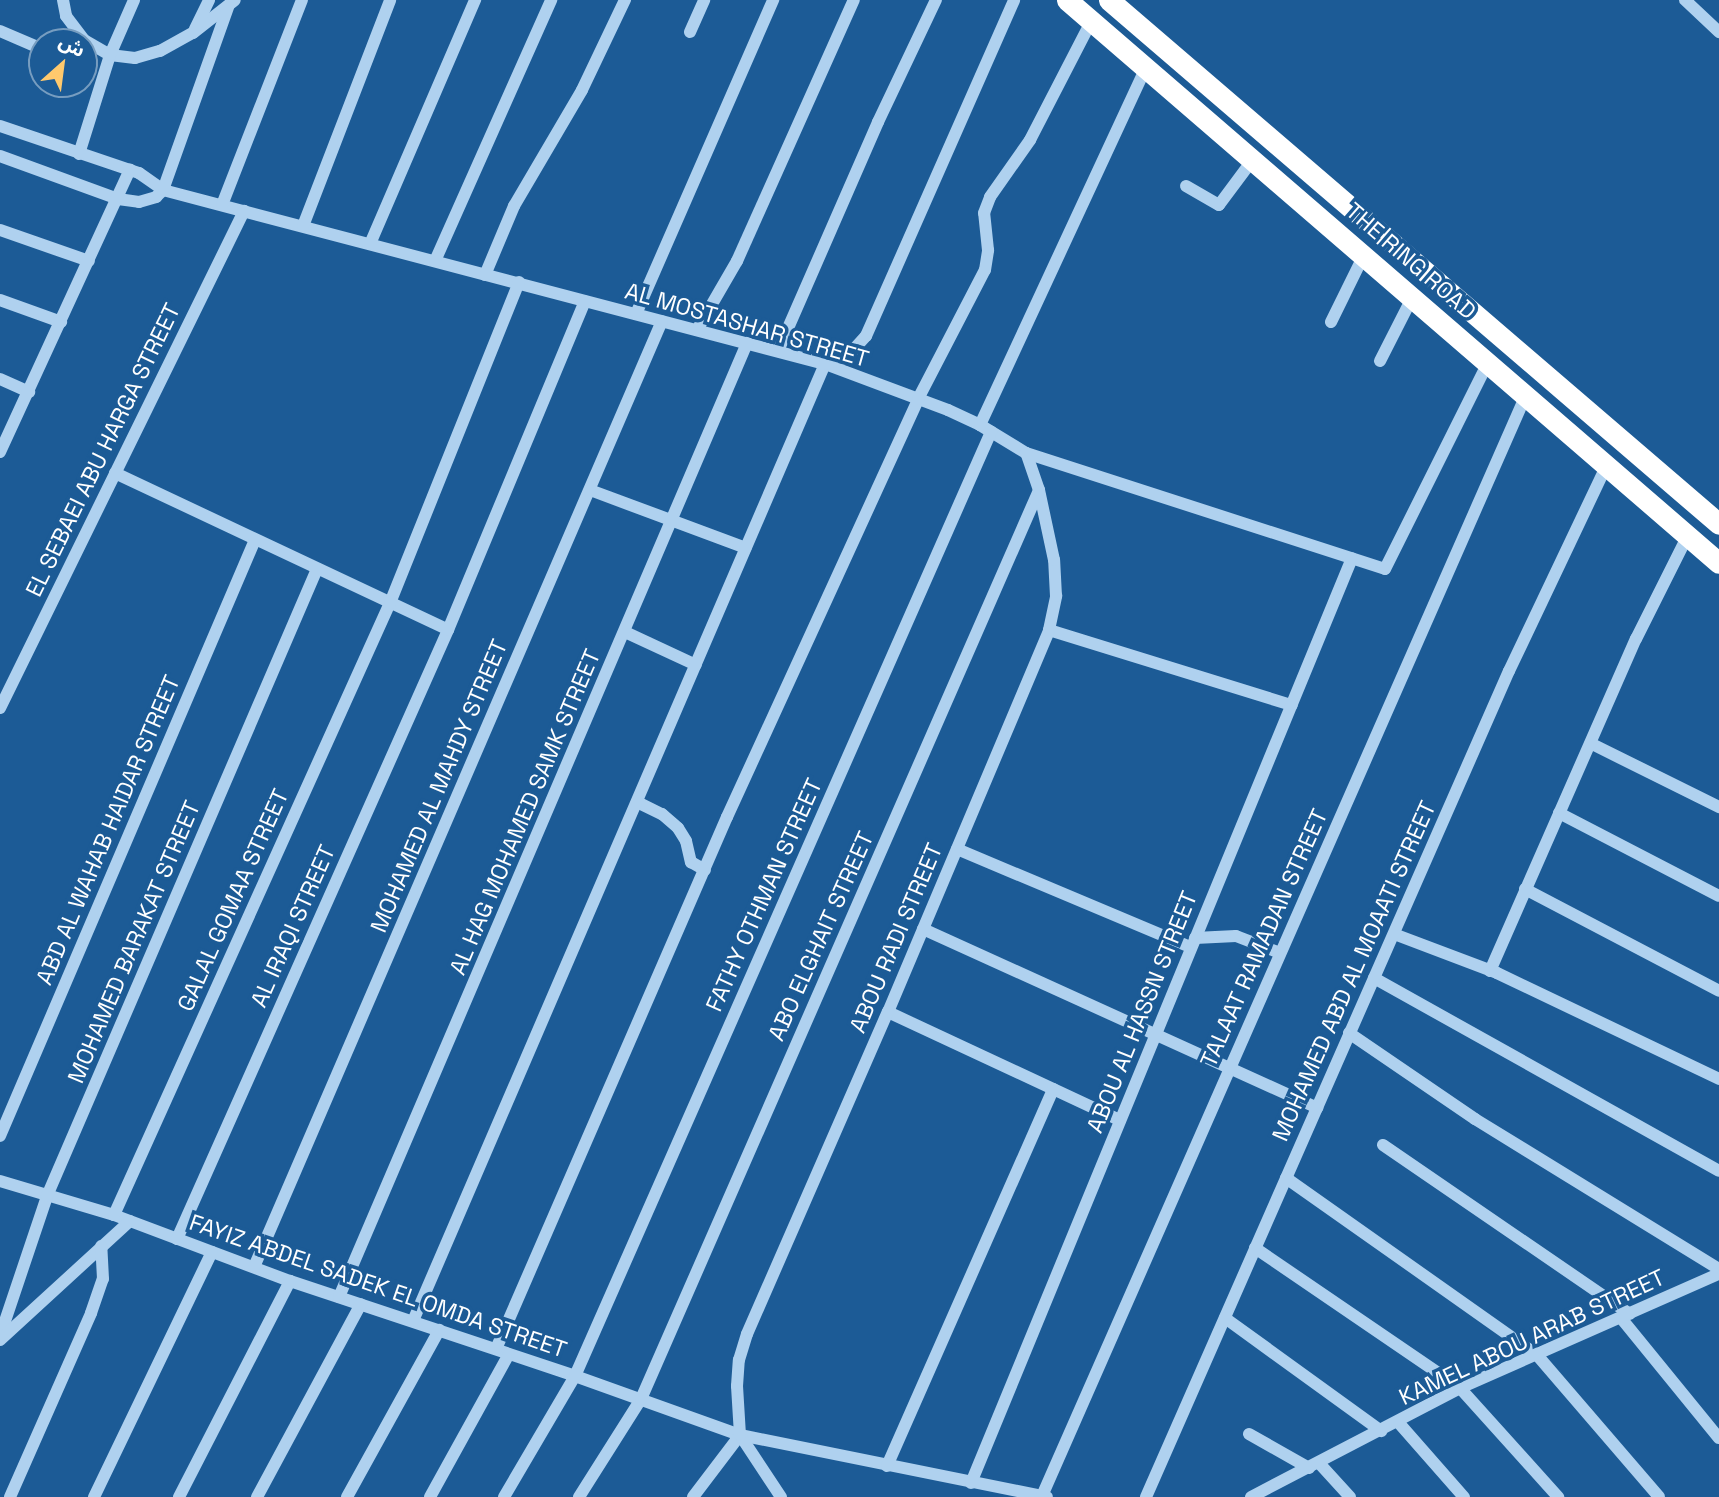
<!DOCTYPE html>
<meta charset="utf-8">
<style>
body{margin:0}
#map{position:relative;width:1719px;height:1497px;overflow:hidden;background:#1c5b96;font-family:"Space Grotesk","Noto Sans Arabic",sans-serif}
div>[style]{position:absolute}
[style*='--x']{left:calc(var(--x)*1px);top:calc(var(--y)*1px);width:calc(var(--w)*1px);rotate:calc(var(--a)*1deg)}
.minor>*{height:12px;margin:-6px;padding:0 6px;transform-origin:6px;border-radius:6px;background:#afd1ef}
.highway>*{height:21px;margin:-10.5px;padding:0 10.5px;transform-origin:10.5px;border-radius:10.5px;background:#fff}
span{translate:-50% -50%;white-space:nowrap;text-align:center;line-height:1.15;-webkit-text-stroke:7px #1c5b96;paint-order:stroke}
.street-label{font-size:23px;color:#fff}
.north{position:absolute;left:28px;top:28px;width:70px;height:70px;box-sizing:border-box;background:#1c5b96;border:2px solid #779dc0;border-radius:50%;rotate:28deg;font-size:19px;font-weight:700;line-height:28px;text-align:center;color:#fff}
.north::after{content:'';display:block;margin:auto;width:24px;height:32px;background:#ffc96d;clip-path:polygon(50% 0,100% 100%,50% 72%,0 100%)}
</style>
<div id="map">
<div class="minor">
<div style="--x:63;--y:0;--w:16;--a:79"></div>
<div style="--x:66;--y:16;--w:30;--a:53"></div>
<div style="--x:84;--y:40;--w:30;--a:30"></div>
<div style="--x:110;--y:55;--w:25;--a:7"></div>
<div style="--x:135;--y:58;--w:26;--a:-16"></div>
<div style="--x:160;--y:51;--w:38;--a:-29"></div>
<div style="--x:193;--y:33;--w:53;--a:-38.2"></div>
<div style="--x:1685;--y:0;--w:47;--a:43.3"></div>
<div style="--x:195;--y:29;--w:32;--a:-64"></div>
<div style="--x:0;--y:31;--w:46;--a:23.2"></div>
<div style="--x:690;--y:32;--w:35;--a:-66"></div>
<div style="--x:0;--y:126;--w:147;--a:18.7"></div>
<div style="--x:139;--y:173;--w:29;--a:35"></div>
<div style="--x:163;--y:190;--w:684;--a:14.73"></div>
<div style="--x:825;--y:364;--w:131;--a:20.5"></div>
<div style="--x:948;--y:410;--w:35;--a:25"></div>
<div style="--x:980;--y:425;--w:54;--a:31.3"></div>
<div style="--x:1026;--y:453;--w:377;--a:17.9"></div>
<div style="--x:1385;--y:569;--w:229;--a:-63.5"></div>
<div style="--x:79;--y:154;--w:104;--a:-72.6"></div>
<div style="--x:110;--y:55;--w:60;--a:-66.4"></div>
<div style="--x:0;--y:156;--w:126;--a:20"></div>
<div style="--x:118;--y:199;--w:21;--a:8"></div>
<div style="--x:139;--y:202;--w:18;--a:-16"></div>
<div style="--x:156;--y:197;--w:10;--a:-45"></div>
<div style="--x:163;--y:190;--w:194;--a:-70.4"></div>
<div style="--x:1186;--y:186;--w:38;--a:30"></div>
<div style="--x:1219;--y:205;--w:59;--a:-53.3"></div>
<div style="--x:222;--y:205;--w:220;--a:-68.7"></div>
<div style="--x:303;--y:226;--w:242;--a:-68.9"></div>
<div style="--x:0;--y:230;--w:94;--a:19.2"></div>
<div style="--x:370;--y:244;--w:266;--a:-66.7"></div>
<div style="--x:435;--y:261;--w:286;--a:-66"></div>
<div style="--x:485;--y:275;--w:75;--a:-67.2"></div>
<div style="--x:514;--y:206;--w:134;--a:-59.6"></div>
<div style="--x:582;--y:90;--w:100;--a:-64.5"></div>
<div style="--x:0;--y:300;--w:65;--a:19.8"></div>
<div style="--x:636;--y:314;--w:343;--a:-66.4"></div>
<div style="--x:1331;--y:322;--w:75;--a:-63.8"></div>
<div style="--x:697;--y:330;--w:80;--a:-59.9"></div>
<div style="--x:737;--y:261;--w:286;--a:-65.9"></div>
<div style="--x:778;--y:351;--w:250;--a:-66.4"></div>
<div style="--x:878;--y:122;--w:135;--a:-64.6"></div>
<div style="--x:1380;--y:361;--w:71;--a:-63.1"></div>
<div style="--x:0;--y:379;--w:32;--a:24"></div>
<div style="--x:980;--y:425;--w:395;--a:-65.1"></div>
<div style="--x:0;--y:452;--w:311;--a:-65.3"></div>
<div style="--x:115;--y:473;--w:368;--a:25.2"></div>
<div style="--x:590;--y:490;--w:166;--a:20.4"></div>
<div style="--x:1049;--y:630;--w:254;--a:17.2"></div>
<div style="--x:625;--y:632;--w:78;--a:24.9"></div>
<div style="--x:0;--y:708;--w:554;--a:-63.85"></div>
<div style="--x:1592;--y:744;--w:142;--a:26.4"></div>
<div style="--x:637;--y:802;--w:28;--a:26"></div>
<div style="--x:662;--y:814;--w:21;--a:41"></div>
<div style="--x:678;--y:828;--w:15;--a:58"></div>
<div style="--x:686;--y:841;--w:22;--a:77"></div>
<div style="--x:691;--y:862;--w:16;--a:30"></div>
<div style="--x:1559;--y:813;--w:180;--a:27.4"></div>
<div style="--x:957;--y:849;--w:253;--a:22.8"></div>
<div style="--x:1525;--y:889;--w:219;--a:27.7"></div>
<div style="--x:923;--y:929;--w:433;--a:24.4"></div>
<div style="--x:1394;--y:934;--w:110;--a:20.7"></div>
<div style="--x:1497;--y:973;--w:246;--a:25.5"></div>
<div style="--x:1195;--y:938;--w:41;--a:-2.8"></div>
<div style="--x:1236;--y:936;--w:47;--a:21.1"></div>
<div style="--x:1490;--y:971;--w:363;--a:-66.3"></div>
<div style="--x:1636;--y:639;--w:116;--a:-63.4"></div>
<div style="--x:1374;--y:978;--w:395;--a:29.2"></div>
<div style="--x:888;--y:1012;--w:256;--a:25"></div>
<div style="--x:1349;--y:1033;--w:153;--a:34.3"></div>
<div style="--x:1475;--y:1119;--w:286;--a:31.6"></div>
<div style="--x:0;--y:1136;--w:648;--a:-66.84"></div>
<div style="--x:1383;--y:1145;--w:299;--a:34.4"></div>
<div style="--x:1286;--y:1178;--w:307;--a:35.2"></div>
<div style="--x:1537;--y:1355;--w:187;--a:49.3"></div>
<div style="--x:0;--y:1181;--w:119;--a:16.6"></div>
<div style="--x:114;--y:1215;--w:188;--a:20.6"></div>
<div style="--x:290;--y:1281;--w:300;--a:18.4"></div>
<div style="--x:575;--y:1376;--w:175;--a:19.7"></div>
<div style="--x:740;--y:1435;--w:313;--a:11.4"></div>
<div style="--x:114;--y:1215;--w:671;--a:-65.73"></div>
<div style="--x:390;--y:603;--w:346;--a:-68.1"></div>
<div style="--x:177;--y:1239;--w:667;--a:-66.01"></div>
<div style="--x:448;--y:630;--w:356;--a:-67.4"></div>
<div style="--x:1255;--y:1248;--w:248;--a:34.3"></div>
<div style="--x:1460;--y:1388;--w:147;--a:48"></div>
<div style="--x:254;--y:1267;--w:1030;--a:-66.67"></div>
<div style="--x:339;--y:1297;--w:1038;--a:-66.84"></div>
<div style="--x:1225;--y:1318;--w:193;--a:35.9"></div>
<div style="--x:1621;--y:1318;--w:155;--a:50.8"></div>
<div style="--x:413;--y:1321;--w:1042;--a:-66.71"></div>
<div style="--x:825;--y:364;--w:22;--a:-16"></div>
<div style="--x:846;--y:358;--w:30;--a:-48"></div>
<div style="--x:866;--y:336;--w:367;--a:-66.2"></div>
<div style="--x:0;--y:1336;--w:148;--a:-71.4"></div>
<div style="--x:47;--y:1196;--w:683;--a:-66.7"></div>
<div style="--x:0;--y:1340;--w:176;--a:-42.5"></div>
<div style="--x:496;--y:1349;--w:580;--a:-66.53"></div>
<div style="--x:727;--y:817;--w:460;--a:-65.4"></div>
<div style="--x:918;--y:399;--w:145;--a:-62.6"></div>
<div style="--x:985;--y:270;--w:20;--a:-81"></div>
<div style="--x:988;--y:250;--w:37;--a:-96"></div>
<div style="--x:984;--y:213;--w:17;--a:-69"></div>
<div style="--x:990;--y:197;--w:70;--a:-54.9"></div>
<div style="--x:1030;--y:140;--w:135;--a:-62.7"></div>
<div style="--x:1398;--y:1422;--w:100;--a:48.7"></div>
<div style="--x:1249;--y:1434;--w:69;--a:29.5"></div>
<div style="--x:1319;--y:1463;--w:46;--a:47.6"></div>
<div style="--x:887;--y:1466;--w:412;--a:-66.2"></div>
<div style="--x:971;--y:1483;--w:1000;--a:-67.61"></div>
<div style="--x:1042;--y:1496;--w:1200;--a:-66.27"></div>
<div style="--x:10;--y:1497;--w:201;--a:-66.2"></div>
<div style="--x:91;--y:1313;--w:36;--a:-71"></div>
<div style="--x:103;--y:1279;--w:33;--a:-93"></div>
<div style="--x:94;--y:1497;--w:272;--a:-64.3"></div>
<div style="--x:179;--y:1497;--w:243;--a:-62.8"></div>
<div style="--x:257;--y:1497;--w:219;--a:-61.7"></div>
<div style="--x:347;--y:1497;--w:191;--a:-61.1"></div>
<div style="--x:430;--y:1497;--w:163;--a:-61.1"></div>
<div style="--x:504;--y:1497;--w:140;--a:-59.6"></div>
<div style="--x:575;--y:1376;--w:1032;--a:-66.22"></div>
<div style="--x:579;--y:1497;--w:116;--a:-57.7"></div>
<div style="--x:641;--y:1399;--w:992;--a:-66.35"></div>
<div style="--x:693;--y:1497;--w:78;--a:-52.8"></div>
<div style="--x:781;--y:1497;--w:74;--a:-123.5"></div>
<div style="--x:740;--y:1435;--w:49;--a:-93.5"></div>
<div style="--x:737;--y:1386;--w:26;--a:-86"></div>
<div style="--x:739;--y:1360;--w:27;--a:-73"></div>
<div style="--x:747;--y:1334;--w:352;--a:-66.4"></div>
<div style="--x:888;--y:1012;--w:415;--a:-67.1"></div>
<div style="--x:1049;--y:630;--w:35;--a:-78"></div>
<div style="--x:1056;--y:596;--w:36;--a:-93"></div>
<div style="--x:1054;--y:560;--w:72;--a:-102.1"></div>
<div style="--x:1039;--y:490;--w:39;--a:-109"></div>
<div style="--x:1146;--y:1497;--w:902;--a:-66.28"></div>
<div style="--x:1509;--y:671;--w:228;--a:-64.6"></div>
<div style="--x:1251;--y:1497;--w:236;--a:-27.5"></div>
<div style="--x:1460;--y:1388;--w:283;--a:-23.8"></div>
</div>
<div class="highway">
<div style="--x:1067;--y:0;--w:861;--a:40.81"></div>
<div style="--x:1109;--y:0;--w:804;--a:40.66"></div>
</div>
<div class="street-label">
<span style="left:1411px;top:261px;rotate:41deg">THE RING ROAD</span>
<span style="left:747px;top:325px;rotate:16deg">AL MOSTASHAR STREET</span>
<span style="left:103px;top:450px;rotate:-64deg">EL SEBAEI ABU HARGA STREET</span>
<span style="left:439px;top:786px;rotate:-67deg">MOHAMED AL MAHDY STREET</span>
<span style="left:525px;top:812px;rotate:-67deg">AL HAG MOHAMED SAMK STREET</span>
<span style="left:108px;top:830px;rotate:-67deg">ABD AL WAHAB HAIDAR STREET</span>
<span style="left:764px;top:895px;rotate:-66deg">FATHY OTHMAN STREET</span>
<span style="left:233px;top:900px;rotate:-66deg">GALAL GOMAA STREET</span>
<span style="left:293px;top:926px;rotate:-66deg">AL IRAQI STREET</span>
<span style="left:821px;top:936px;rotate:-66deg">ABO ELGHAIT STREET</span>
<span style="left:896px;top:938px;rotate:-67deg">ABOU RADI STREET</span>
<span style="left:1264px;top:938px;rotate:-66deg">TALAAT RAMADAN STREET</span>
<span style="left:134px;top:942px;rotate:-67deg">MOHAMED BARAKAT STREET</span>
<span style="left:1354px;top:971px;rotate:-66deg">MOHAMED ABD AL MOAATI STREET</span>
<span style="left:1142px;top:1012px;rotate:-68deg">ABOU AL HASSN STREET</span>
<span style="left:378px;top:1286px;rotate:19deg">FAYIZ ABDEL SADEK EL OMDA STREET</span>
<span style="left:1532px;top:1337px;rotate:-25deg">KAMEL ABOU ARAB STREET</span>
</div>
<div class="north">ش</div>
</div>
